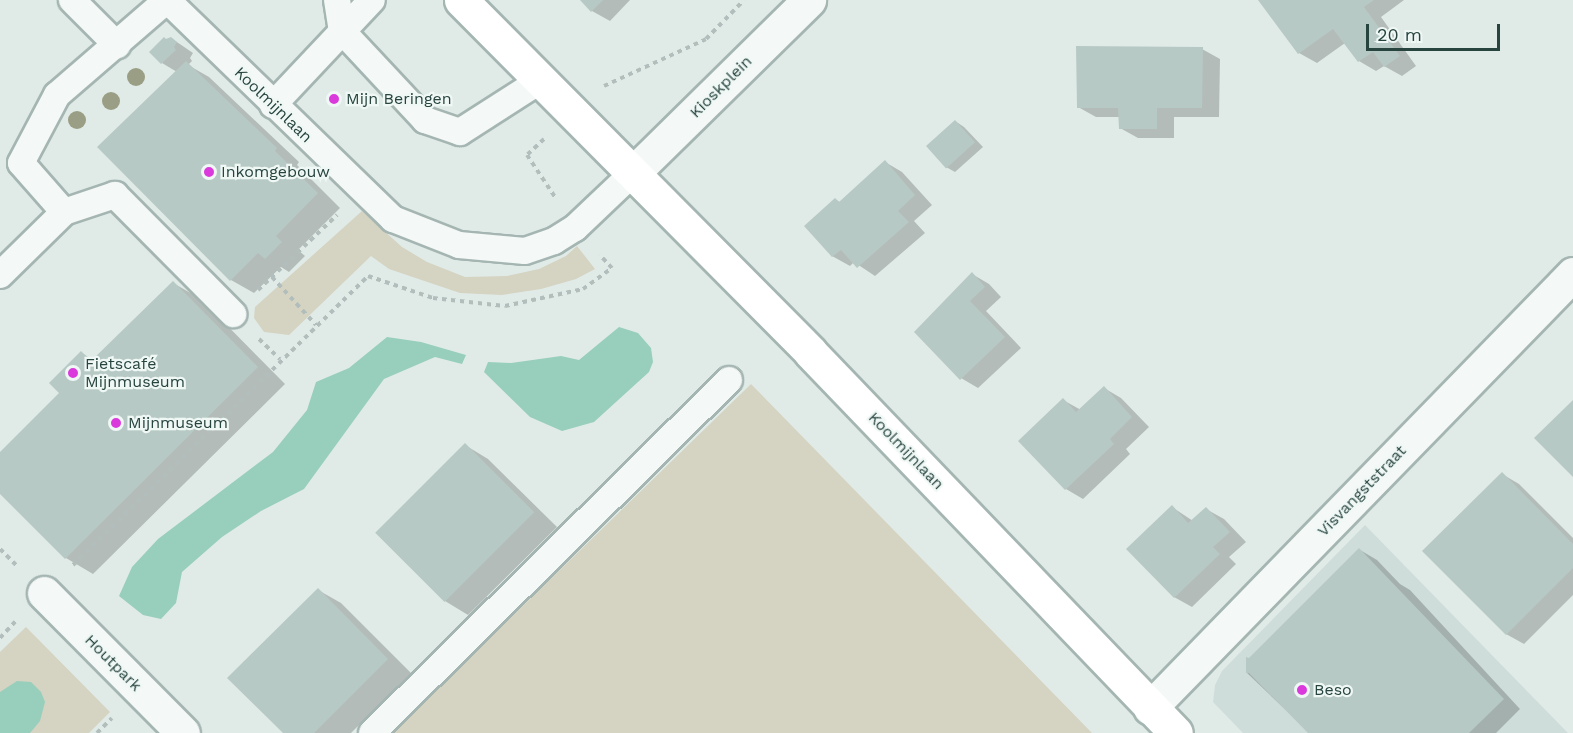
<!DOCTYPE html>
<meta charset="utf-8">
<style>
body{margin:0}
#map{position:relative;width:1573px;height:733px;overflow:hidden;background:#e0ebe8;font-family:"Work Sans",sans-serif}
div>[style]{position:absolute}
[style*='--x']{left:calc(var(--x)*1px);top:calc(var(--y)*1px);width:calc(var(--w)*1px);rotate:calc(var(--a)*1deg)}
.built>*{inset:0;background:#ceddda}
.green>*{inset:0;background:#d5d3c1}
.water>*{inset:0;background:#98cebc}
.shadow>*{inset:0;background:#0003}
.building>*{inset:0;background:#b7c9c4;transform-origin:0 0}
.path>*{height:4px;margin-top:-2px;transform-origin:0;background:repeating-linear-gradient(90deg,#b2bebc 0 4.5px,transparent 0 9px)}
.roads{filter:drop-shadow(2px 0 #a5b6b2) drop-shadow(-2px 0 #a5b6b2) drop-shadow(0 2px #a5b6b2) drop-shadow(0 -2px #a5b6b2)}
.service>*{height:26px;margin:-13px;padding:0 13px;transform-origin:13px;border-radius:13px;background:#f4f8f7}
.minor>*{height:33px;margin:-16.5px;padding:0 16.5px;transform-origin:16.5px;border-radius:16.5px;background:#f4f8f7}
.primary>*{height:33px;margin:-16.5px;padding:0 16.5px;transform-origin:16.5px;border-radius:16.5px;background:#fff}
.trees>*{width:18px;height:18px;margin:-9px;border-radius:50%;background:#9a9e84}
.dots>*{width:16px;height:16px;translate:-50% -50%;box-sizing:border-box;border:3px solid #f0f8f6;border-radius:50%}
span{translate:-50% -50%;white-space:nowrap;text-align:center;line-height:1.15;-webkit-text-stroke:4.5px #f0f8f6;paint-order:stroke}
.street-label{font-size:16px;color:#27443e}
.poi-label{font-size:16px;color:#27443e}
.left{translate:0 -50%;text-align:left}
.scale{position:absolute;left:1366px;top:24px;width:134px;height:27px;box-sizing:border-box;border:3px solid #27443e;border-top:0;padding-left:8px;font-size:18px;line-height:21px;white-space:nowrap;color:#27443e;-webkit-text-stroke:4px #f0f8f6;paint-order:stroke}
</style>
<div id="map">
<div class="built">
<div style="clip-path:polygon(1365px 525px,1568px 733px,1243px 733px,1213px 702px,1215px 685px,1222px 671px)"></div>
</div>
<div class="green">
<div style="clip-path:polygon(362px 211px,402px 247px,427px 262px,465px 277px,507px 276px,539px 269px,566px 256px,577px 246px,595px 269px,576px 279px,541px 289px,502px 295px,460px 293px,389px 269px,371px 256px,289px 335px,264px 332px,254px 318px,255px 307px)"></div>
<div style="clip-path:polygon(751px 384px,1092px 733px,392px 733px)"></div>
<div style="clip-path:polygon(26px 627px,110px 712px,89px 733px,0 733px,0 652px)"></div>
</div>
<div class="water">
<div style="clip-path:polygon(619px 327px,638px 333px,651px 348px,653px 362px,649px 372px,594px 422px,562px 431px,530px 417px,484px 372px,488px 362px,511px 363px,561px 356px,579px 360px)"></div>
<div style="clip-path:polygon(387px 337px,421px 342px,466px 355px,462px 364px,435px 357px,384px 379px,304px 489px,261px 511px,222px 537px,182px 572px,176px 603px,161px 619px,143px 615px,119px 596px,132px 567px,158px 539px,273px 452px,307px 410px,316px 382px,349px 368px)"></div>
<div style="clip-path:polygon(17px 681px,31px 682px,41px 692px,45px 702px,40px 721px,30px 733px,0 733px,0 692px)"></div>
</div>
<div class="shadow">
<div style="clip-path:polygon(582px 0,630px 0,610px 21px,592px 11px)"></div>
<div style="clip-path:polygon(1260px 0,1404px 0,1381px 17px,1416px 66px,1402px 76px,1384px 66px,1376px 71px,1359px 61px,1345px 43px,1317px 63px,1299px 53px)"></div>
<div style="clip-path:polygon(171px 38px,193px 53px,190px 58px,192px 61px,188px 65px,209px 77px,299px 162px,297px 165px,340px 208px,298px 250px,305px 256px,289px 272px,281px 267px,254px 293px,231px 280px,177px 72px,162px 63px,166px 41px)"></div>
<div style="clip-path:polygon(1202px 49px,1220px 59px,1219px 117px,1174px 117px,1174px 138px,1138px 138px,1120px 128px,1120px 117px,1096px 117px,1078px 107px)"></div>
<div style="clip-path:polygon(955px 121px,964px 127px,983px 147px,955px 172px,946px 167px)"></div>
<div style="clip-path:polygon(885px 162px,902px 172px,932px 205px,914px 221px,925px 233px,875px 276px,854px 262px,850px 266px,832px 256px,835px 199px,841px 203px)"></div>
<div style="clip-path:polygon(972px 274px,989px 284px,1001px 297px,986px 311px,1021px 348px,978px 388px,961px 378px)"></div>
<div style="clip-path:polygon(173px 283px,201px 299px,285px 384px,93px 574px,66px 558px,0 492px,0 455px,61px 393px,82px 353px,94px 361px)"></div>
<div style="clip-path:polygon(1104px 388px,1121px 398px,1149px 427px,1126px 449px,1130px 454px,1083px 499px,1066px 489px,1063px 400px,1081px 410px)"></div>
<div style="clip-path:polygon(465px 445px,488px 459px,557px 527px,468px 615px,445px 601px,377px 532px)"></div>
<div style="clip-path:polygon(1502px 474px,1519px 484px,1573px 538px,1573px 595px,1524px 644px,1506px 634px)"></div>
<div style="clip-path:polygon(1172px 507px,1193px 521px,1206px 509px,1224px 519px,1246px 542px,1229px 557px,1236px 564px,1192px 607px,1174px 597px)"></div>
<div style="clip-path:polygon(1360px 550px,1377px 560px,1400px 584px,1410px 590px,1520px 709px,1496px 733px,1310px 733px,1247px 673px,1249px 659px)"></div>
<div style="clip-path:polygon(318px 590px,341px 603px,411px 673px,351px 733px,285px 733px)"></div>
</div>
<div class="building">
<div style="clip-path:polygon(580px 0,603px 0,591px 12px)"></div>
<div style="clip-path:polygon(1258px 0,1374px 0,1364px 7px,1400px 56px,1384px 67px,1373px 52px,1358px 62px,1333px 29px,1298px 54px)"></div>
<div style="clip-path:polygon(164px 37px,166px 39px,171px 37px,177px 42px,174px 47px,176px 50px,161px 64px,149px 52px)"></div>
<div style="clip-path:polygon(1076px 46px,1203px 47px,1202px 108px,1157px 108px,1157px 129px,1119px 129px,1118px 108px,1077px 108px)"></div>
<div style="clip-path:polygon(186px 61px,277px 148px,275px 151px,318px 193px,276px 236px,282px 242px,265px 259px,258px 253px,230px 281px,97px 147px)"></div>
<div style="left:955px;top:120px;width:30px;height:39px;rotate:48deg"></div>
<div style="clip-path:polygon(885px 160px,915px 195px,898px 211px,909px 222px,857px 268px,841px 250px,832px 257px,804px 226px,835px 198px,839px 202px)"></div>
<div style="clip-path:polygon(972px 272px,985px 287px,970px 301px,1005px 337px,960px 380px,914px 332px)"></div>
<div style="clip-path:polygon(173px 281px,258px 367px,65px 559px,0 494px,0 452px,59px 393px,49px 383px,81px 351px,91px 361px)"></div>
<div style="clip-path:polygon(1104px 386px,1132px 417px,1110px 439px,1114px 444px,1065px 490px,1018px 441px,1063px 398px,1076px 412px)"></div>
<div style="clip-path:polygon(1573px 400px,1573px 477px,1534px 438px)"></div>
<div style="left:465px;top:443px;width:98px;height:127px;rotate:45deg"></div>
<div style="clip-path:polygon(1502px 472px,1573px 544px,1573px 568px,1506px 635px,1422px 551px)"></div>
<div style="clip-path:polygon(1172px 505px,1188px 523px,1206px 507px,1230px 532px,1213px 547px,1220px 554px,1174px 598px,1126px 549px)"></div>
<div style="clip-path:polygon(1359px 548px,1504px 699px,1469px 733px,1308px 733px,1249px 673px,1246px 673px,1246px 657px,1249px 658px)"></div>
<div style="clip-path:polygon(318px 588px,388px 659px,314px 733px,283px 733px,227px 678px)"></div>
</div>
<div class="path">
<div style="--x:604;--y:86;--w:112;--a:-24.7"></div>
<div style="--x:706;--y:39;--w:54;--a:-45.7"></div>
<div style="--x:544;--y:139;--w:23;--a:137"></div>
<div style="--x:527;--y:155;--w:50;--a:56.3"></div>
<div style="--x:272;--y:277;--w:65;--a:47.5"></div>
<div style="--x:258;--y:290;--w:109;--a:-43.5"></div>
<div style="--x:259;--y:339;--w:29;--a:44"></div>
<div style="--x:0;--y:549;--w:23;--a:45"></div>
<div style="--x:73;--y:565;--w:413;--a:-44.4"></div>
<div style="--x:368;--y:276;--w:69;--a:18.7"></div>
<div style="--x:433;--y:298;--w:72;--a:6.3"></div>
<div style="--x:505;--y:306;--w:80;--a:-12.3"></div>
<div style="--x:583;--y:289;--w:36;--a:-36"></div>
<div style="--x:612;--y:268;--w:18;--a:-133"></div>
<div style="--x:0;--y:638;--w:23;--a:-47"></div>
<div style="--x:97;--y:733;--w:21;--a:-45"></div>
</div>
<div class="roads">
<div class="service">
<div style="--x:72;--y:0;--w:64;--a:45"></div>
<div style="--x:167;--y:0;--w:315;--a:44.1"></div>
<div style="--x:393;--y:219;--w:71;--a:21.5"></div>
<div style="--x:459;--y:245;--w:66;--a:5.2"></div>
<div style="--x:525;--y:251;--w:31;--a:-19"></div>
<div style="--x:554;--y:241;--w:25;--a:-32"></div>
<div style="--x:575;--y:228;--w:80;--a:-43.5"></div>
<div style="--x:337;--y:0;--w:31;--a:81"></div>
<div style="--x:342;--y:31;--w:122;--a:47"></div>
<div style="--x:425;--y:120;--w:37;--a:19"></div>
<div style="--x:460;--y:132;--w:96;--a:-32.7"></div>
<div style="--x:273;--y:105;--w:144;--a:-46.7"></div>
<div style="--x:64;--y:212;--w:65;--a:-131.3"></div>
<div style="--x:21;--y:163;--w:77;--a:-62.1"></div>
<div style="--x:57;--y:95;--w:145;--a:-40.8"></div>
<div style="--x:0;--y:275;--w:90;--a:-44.5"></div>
<div style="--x:64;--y:212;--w:54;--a:-18.4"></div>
<div style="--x:115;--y:195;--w:168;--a:45.2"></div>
<div style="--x:372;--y:733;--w:502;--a:-44.68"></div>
</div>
<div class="minor">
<div style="--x:633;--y:173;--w:247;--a:-44.5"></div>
<div style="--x:44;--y:593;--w:197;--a:45.2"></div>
<div style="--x:1150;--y:708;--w:606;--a:-45.74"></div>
</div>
<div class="primary">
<div style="--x:461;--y:0;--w:496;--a:45.2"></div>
<div style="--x:810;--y:352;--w:528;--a:46.15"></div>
</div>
</div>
<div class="trees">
<div style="left:136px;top:77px"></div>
<div style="left:111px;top:101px"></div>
<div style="left:77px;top:120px"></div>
</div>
<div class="dots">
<div style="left:334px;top:99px;background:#da3adb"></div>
<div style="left:209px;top:172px;background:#da3adb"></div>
<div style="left:73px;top:373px;background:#da3adb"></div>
<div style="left:116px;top:423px;background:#da3adb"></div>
<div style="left:1302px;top:690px;background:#da3adb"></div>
</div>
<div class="street-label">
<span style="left:721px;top:87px;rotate:-45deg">Kioskplein</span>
<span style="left:273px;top:105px;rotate:44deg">Koolmijnlaan</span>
<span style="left:906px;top:451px;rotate:46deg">Koolmijnlaan</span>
<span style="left:1362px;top:491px;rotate:-46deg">Visvangststraat</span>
<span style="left:113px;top:663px;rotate:45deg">Houtpark</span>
</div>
<div class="poi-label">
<span class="left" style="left:346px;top:99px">Mijn Beringen</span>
<span class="left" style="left:221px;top:172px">Inkomgebouw</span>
<span class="left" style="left:85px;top:373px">Fietscafé<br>Mijnmuseum</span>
<span class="left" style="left:128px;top:423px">Mijnmuseum</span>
<span class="left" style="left:1314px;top:690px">Beso</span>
</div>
<div class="scale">20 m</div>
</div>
